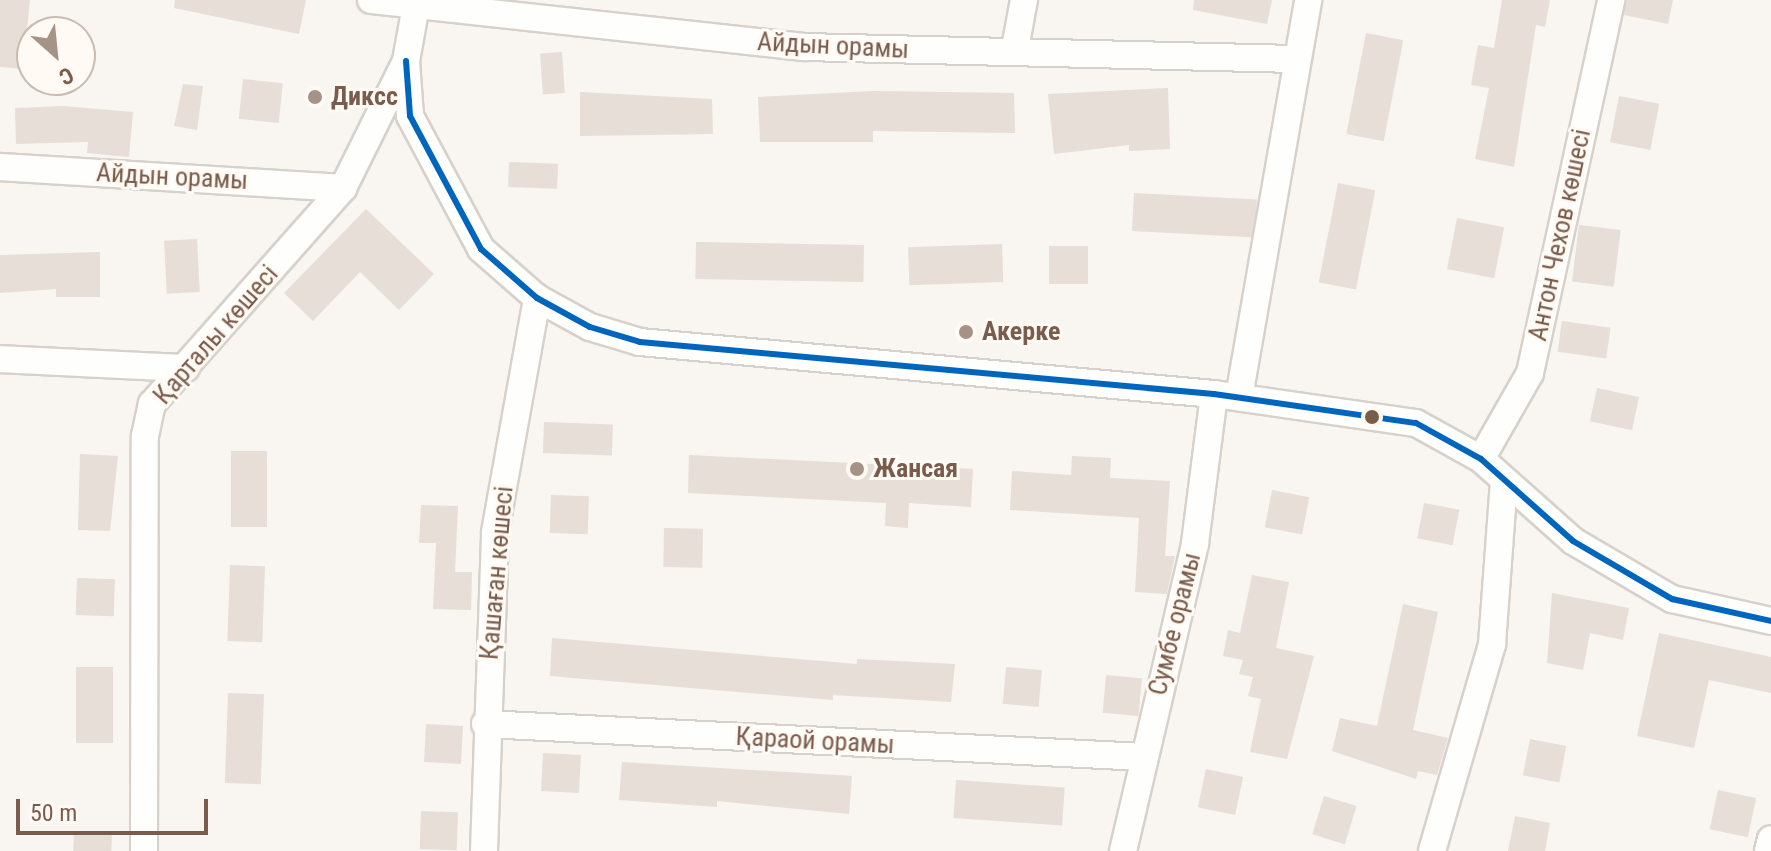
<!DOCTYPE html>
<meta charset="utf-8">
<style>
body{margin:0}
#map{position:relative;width:1771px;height:851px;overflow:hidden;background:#f9f5f0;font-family:"Roboto Condensed",sans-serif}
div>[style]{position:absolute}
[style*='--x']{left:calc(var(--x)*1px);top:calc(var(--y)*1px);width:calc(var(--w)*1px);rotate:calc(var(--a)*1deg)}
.building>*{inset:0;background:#e6ded7;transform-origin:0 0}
.roads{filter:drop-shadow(2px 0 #d7d1cb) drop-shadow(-2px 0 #d7d1cb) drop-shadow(0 2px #d7d1cb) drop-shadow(0 -2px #d7d1cb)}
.minor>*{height:26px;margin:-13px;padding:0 13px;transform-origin:13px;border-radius:13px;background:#fefefd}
.bus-1>*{height:6px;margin:-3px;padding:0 3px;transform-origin:3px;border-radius:3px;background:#0065bd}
.dots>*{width:22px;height:22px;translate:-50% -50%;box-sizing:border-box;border:4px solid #fffaf3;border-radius:50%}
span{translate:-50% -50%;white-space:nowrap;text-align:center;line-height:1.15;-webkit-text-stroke:6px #fffaf3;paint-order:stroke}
.street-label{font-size:26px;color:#7a5c4d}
.poi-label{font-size:26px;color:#7a5c4d;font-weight:700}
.left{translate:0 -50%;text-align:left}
.north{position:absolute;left:16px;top:16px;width:80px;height:80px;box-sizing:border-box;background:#fffaf3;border:2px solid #cabbb1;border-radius:50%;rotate:153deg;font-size:22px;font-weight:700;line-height:32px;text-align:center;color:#7a5c4d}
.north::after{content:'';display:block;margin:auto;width:28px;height:36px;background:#a69286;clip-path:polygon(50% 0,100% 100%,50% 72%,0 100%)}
.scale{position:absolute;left:16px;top:799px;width:192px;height:36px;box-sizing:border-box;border:4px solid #7a5c4d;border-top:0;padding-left:10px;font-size:24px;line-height:28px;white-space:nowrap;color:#7a5c4d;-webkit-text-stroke:6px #fffaf3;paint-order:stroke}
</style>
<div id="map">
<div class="building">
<div style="clip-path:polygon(0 0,30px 0,23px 69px,0 67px)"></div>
<div style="clip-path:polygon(175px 0,306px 0,299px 34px,174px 8px)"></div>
<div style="clip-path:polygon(1194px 0,1272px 0,1267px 24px,1193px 10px)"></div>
<div style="clip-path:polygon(1502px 0,1550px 0,1545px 27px,1536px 25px,1514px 167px,1475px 159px,1489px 88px,1471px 85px,1478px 45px,1494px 48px)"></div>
<div style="clip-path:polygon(1627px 0,1673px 0,1668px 24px,1624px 15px)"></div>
<div style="left:1366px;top:33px;width:38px;height:103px;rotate:11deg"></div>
<div style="left:562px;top:52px;width:41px;height:22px;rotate:86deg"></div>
<div style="left:243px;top:79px;width:40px;height:40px;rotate:6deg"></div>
<div style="clip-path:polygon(183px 84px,203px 86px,197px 130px,174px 126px)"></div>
<div style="clip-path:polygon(1168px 88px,1170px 149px,1129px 151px,1129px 145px,1054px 154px,1048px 94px)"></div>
<div style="clip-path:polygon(872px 91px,1014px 93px,1015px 133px,873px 131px,873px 142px,760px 142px,758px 97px)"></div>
<div style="clip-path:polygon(580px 92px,712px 99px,713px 134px,580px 136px)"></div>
<div style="left:1619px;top:96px;width:41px;height:47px;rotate:11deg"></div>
<div style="clip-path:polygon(63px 106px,133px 112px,129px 157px,87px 153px,88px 142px,16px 144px,15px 108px)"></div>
<div style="left:509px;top:162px;width:49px;height:25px;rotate:2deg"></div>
<div style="left:1338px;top:183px;width:38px;height:101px;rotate:11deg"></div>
<div style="left:1134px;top:193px;width:123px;height:38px;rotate:3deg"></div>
<div style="clip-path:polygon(366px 209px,434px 274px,399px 310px,360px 272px,313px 321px,284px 293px)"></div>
<div style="left:1457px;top:218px;width:48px;height:52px;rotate:11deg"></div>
<div style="left:1579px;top:225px;width:42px;height:57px;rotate:7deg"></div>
<div style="left:197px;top:239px;width:53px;height:33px;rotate:87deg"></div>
<div style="left:696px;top:242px;width:168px;height:37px;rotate:1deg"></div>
<div style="left:1002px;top:244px;width:38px;height:94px;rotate:88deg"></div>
<div style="left:1088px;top:246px;width:38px;height:39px;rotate:90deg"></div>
<div style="clip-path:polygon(100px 252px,100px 297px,56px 297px,56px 289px,0 293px,0 255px)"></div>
<div style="left:1562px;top:321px;width:49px;height:31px;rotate:8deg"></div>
<div style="left:1597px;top:388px;width:43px;height:34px;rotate:12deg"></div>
<div style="left:544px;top:422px;width:69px;height:31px;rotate:2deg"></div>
<div style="left:231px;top:451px;width:36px;height:76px"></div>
<div style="clip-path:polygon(80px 454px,118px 456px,110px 531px,78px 530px)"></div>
<div style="clip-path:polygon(689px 455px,973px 469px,971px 507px,909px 503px,908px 528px,885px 526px,886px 503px,688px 493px)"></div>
<div style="clip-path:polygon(1072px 456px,1111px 458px,1110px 478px,1170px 481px,1165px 556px,1175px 556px,1167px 594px,1135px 592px,1139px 518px,1010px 510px,1012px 471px,1071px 475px)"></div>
<div style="left:1272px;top:490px;width:38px;height:38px;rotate:11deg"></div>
<div style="left:551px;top:495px;width:38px;height:38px;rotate:2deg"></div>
<div style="left:1424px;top:503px;width:36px;height:36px;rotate:11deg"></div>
<div style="clip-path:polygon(421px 505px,458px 506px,455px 572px,472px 572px,471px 610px,433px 609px,436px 543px,419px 543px)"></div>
<div style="left:664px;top:528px;width:39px;height:39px;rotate:1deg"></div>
<div style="left:230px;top:565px;width:35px;height:76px;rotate:2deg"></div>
<div style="clip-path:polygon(1252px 575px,1289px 582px,1276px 648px,1314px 656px,1287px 759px,1250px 752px,1261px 699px,1248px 696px,1253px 677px,1239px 674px,1243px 660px,1223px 656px,1228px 630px,1240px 633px)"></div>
<div style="left:77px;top:578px;width:38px;height:37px;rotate:2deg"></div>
<div style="clip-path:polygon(1552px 593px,1629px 608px,1623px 640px,1590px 633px,1583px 670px,1547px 663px)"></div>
<div style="clip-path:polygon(1403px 604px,1438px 612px,1413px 730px,1448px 738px,1437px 775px,1418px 771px,1416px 779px,1332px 751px,1340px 718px,1377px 726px)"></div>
<div style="clip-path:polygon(1659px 633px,1771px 657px,1771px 693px,1709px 680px,1694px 748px,1637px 736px)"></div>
<div style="clip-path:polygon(552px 638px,857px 664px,857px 659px,955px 664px,951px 702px,833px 695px,833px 700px,550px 676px)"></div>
<div style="left:76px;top:667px;width:37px;height:76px"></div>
<div style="left:1006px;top:667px;width:36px;height:37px;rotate:5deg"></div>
<div style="left:1106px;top:675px;width:36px;height:38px;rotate:5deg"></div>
<div style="left:228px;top:693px;width:36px;height:90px;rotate:2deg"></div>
<div style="left:426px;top:724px;width:37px;height:38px;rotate:3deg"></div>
<div style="left:1530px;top:739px;width:37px;height:37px;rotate:11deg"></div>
<div style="left:543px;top:753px;width:38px;height:38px;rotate:3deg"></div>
<div style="clip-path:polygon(622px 762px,852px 776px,849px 814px,717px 801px,717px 807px,619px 800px)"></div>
<div style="left:1206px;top:769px;width:38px;height:39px;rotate:12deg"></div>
<div style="left:956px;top:780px;width:109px;height:38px;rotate:4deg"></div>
<div style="left:1718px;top:790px;width:39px;height:40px;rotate:12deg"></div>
<div style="left:1324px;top:796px;width:34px;height:40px;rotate:17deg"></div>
<div style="left:421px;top:811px;width:37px;height:38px;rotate:2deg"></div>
<div style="clip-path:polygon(1515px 816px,1550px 823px,1545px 851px,1508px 851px)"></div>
<div style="left:74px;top:831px;width:38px;height:20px;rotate:2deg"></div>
</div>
<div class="roads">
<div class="minor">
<div style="--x:371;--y:0;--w:436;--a:6.2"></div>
<div style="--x:804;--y:47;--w:493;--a:1.4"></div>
<div style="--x:1015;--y:48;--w:49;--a:-79.4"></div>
<div style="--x:406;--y:61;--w:55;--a:85.8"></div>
<div style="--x:410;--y:116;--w:151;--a:61.9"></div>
<div style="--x:481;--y:249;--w:74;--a:41.2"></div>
<div style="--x:537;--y:298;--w:60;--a:28.7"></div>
<div style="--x:590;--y:327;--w:52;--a:16.7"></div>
<div style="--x:640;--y:342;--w:576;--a:5.18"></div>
<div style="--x:1214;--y:394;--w:204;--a:8.2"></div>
<div style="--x:1416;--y:423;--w:74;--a:29"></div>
<div style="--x:1481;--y:459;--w:123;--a:41.7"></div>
<div style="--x:1573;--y:541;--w:115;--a:30.4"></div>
<div style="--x:1672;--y:599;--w:101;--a:12.5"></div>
<div style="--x:0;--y:167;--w:344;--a:3.5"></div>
<div style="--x:0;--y:359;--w:186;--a:2.8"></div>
<div style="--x:1239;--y:397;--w:403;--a:-80.1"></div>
<div style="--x:1481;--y:459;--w:99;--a:-60.3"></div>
<div style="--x:1530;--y:373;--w:382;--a:-77.7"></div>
<div style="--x:485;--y:724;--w:660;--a:2.87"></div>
<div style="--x:144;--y:851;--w:415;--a:-89.9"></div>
<div style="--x:145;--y:436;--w:33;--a:-78"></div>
<div style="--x:152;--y:404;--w:288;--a:-48.5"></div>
<div style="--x:343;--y:188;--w:142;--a:-63.6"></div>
<div style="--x:406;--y:61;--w:62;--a:-79.8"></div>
<div style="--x:484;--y:851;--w:319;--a:-88"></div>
<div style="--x:495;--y:532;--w:238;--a:-79.8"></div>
<div style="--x:1123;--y:851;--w:316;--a:-76.8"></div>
<div style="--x:1195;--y:543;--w:150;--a:-82.7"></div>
<div style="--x:1432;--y:851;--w:216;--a:-73.8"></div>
<div style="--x:1492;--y:644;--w:163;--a:-85.8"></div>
<div style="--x:1768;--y:851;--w:12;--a:-76"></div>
</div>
</div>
<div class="bus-1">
<div style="--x:406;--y:61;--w:55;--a:85.8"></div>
<div style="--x:410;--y:116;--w:151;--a:61.9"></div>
<div style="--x:481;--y:249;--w:74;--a:41.2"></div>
<div style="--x:537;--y:298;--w:60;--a:28.7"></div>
<div style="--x:590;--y:327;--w:52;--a:16.7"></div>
<div style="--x:640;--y:342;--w:576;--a:5.18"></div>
<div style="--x:1214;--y:394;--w:204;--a:8.2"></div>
<div style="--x:1416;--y:423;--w:74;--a:29"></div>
<div style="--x:1481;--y:459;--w:123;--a:41.7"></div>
<div style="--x:1573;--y:541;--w:115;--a:30.4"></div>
<div style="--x:1672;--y:599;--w:101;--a:12.5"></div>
</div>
<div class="dots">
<div style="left:315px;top:97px;background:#a69286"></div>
<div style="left:966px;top:332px;background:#a69286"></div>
<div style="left:1372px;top:417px;background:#7a5c4d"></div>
<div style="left:857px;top:469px;background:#a69286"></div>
</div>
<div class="street-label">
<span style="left:833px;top:46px;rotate:3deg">Айдын орамы</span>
<span style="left:172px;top:177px;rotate:3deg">Айдын орамы</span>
<span style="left:1560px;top:235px;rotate:-78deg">Антон Чехов көшесі</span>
<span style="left:216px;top:335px;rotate:-49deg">Қарталы көшесі</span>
<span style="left:497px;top:573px;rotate:-85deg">Қашаған көшесі</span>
<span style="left:1175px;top:624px;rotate:-76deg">Сумбе орамы</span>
<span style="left:815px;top:741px;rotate:3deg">Қараой орамы</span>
</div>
<div class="poi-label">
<span class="left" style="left:331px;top:97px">Диксс</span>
<span class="left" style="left:982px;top:332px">Акерке</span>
<span class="left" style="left:873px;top:469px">Жансая</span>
</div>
<div class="north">С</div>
<div class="scale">50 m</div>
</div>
